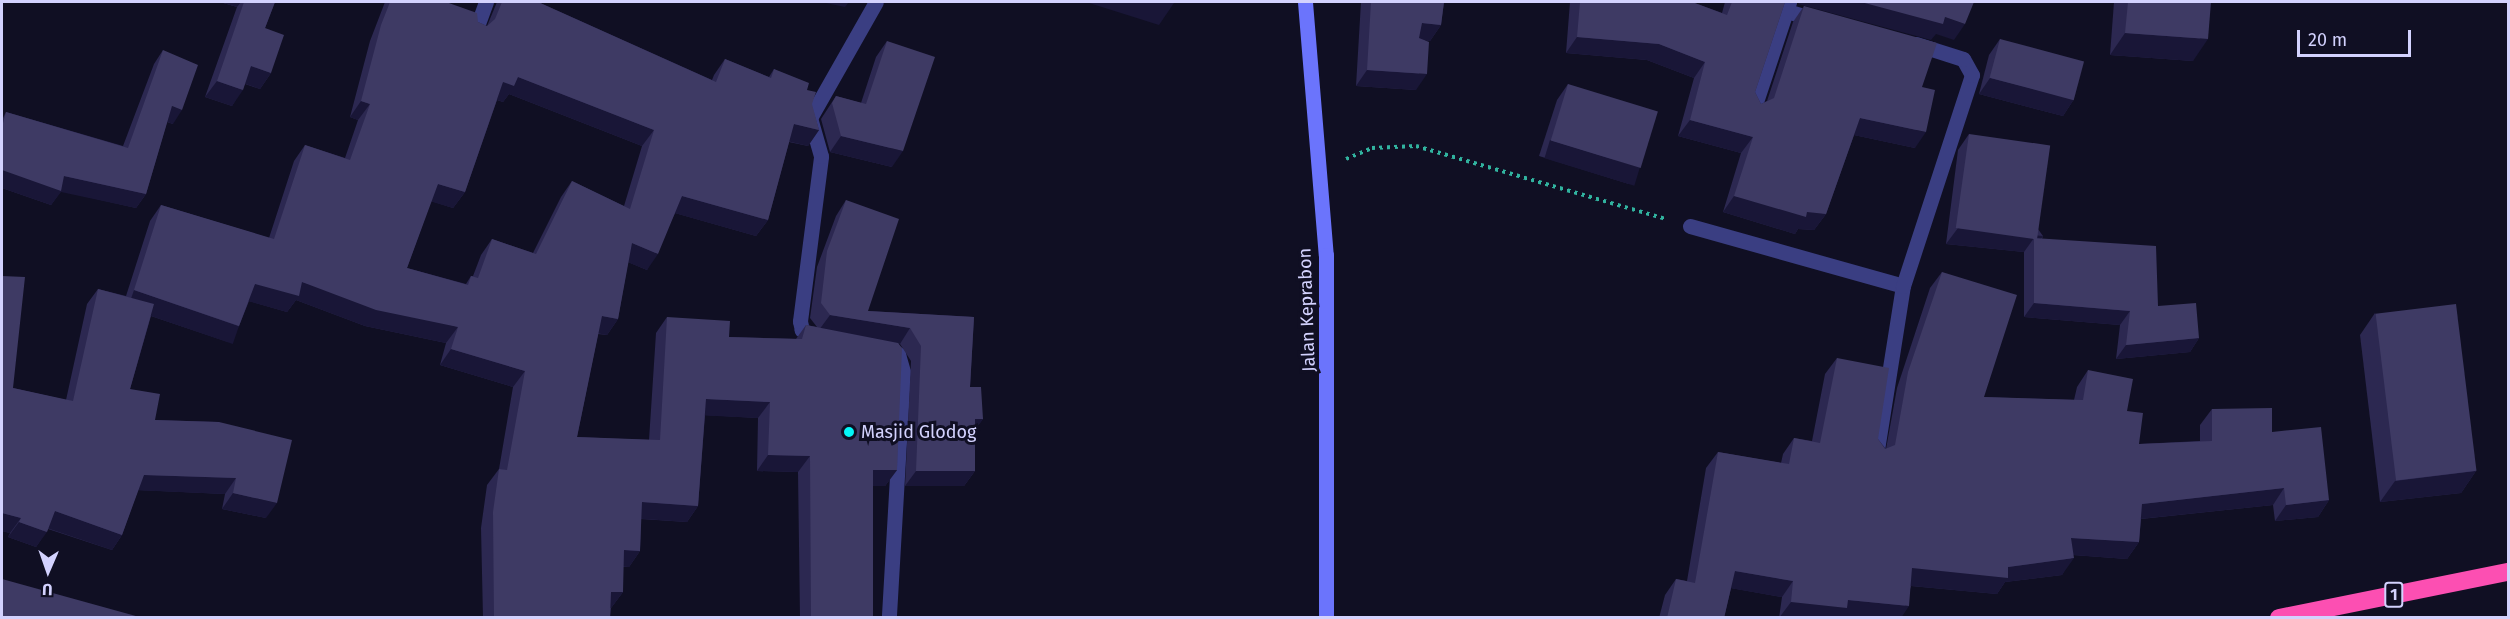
<!DOCTYPE html>
<style>
body{margin:0}
#map{position:relative;width:2510px;height:619px;overflow:hidden;background:#100f23;font-family:"Fira Sans",sans-serif}
div>[style]{position:absolute}
[style*='--x']{left:calc(var(--x)*1px);top:calc(var(--y)*1px);width:calc(var(--w)*1px);rotate:calc(var(--a)*1deg)}
.path>*{height:4px;margin-top:-2px;transform-origin:0;background:repeating-linear-gradient(90deg,#31b39f 0 3px,transparent 0 7.5px)}
.street>*{height:15px;margin:-7.5px;padding:0 7.5px;transform-origin:7.5px;border-radius:7.5px;background:#3a3e82}
.secondary>*{height:15px;margin:-7.5px;padding:0 7.5px;transform-origin:7.5px;border-radius:7.5px;background:#6b74fc}
.highway>*{height:18px;margin:-9px;padding:0 9px;transform-origin:9px;border-radius:9px;background:#fc4fb2}
.wall>*{inset:0;background:#2c2851}
.shaded-wall>*{inset:0;background:#191637;transform-origin:0 0}
.building>*{inset:0;background:#3e3a64;transform-origin:0 0}
.dots>*{width:16px;height:16px;translate:-50% -50%;box-sizing:border-box;border:3px solid #100f23;border-radius:50%}
span{translate:-50% -50%;white-space:nowrap;text-align:center;line-height:1.15;-webkit-text-stroke:6px #100f23;paint-order:stroke}
.shield-label span{padding:2px 4px;background:#100f23;border:2px solid;border-radius:4px;-webkit-text-stroke-width:0}
.shield-label{font-size:16px;color:#d3d2fe;font-weight:700}
.street-label{font-size:18px;color:#d3d2fe}
.poi-label{font-size:18px;color:#d3d2fe}
.left{translate:0 -50%;text-align:left}
.frame{position:absolute;inset:0;border:3px solid #d3d2fe;pointer-events:none}
.north{position:absolute;left:18px;top:541px;width:60px;height:60px;-webkit-text-stroke:4px #100f23;paint-order:stroke;rotate:182deg;font-size:16px;font-weight:700;line-height:24px;text-align:center;color:#d3d2fe}
.north::after{content:'';display:block;margin:auto;width:21px;height:27px;background:#d3d2fe;clip-path:polygon(50% 0,100% 100%,50% 72%,0 100%)}
.scale{position:absolute;left:2297px;top:30px;width:114px;height:27px;box-sizing:border-box;border:3px solid #d3d2fe;border-top:0;padding-left:8px;font-size:18px;line-height:21px;white-space:nowrap;color:#d3d2fe;-webkit-text-stroke:4px #100f23;paint-order:stroke}
</style>
<div id="map">
<div class="path">
<div style="--x:1346;--y:159;--w:28;--a:-23"></div>
<div style="--x:1372;--y:148;--w:44;--a:-2.6"></div>
<div style="--x:1416;--y:146;--w:259;--a:16.3"></div>
</div>
<div class="street">
<div style="--x:1756;--y:2;--w:64;--a:16.4"></div>
<div style="--x:475;--y:32;--w:32;--a:-70"></div>
<div style="--x:1753;--y:111;--w:115;--a:-71.7"></div>
<div style="--x:1690;--y:226;--w:221;--a:15.7"></div>
<div style="--x:820;--y:340;--w:21;--a:-151"></div>
<div style="--x:802;--y:330;--w:9;--a:-103"></div>
<div style="--x:800;--y:321;--w:166;--a:-82.7"></div>
<div style="--x:821;--y:156;--w:40;--a:-106"></div>
<div style="--x:810;--y:118;--w:133;--a:-60.4"></div>
<div style="--x:888;--y:350;--w:11;--a:22"></div>
<div style="--x:898;--y:354;--w:19;--a:74"></div>
<div style="--x:903;--y:372;--w:246;--a:93.3"></div>
<div style="--x:1876;--y:456;--w:172;--a:-81"></div>
<div style="--x:1903;--y:286;--w:222;--a:-71.9"></div>
<div style="--x:1972;--y:75;--w:18;--a:-119"></div>
<div style="--x:1963;--y:59;--w:49;--a:-162.3"></div>
</div>
<div class="secondary">
<div style="--x:1305;--y:2;--w:254;--a:85.3"></div>
<div style="--x:1326;--y:255;--w:363;--a:90"></div>
</div>
<div class="highway">
<div style="--x:2279;--y:618;--w:234;--a:-11.4"></div>
</div>
<div class="wall">
<div style="clip-path:polygon(220px 2px,275px 2px,265px 28px,271px 73px,260px 89px,245px 84px,232px 106px,205px 97px,237px 7px)"></div>
<div style="clip-path:polygon(evenodd,385px 2px,446px 2px,478px 22px,487px 26px,497px 2px,538px 2px,712px 80px,714px 75px,725px 59px,769px 77px,774px 69px,807px 90px,819px 130px,808px 146px,789px 142px,768px 220px,756px 236px,675px 213px,647px 270px,628px 262px,618px 319px,607px 335px,598px 334px,577px 437px,649px 440px,656px 333px,667px 317px,729px 337px,796px 339px,806px 325px,817px 327px,810px 318px,817px 267px,836px 216px,846px 200px,868px 311px,974px 317px,970px 387px,983px 419px,975px 429px,975px 471px,964px 486px,905px 486px,911px 361px,900px 344px,898px 344px,897px 470px,885px 486px,873px 486px,873px 618px,800px 618px,798px 472px,757px 471px,758px 418px,705px 415px,698px 506px,687px 522px,641px 519px,640px 551px,629px 567px,623px 567px,623px 592px,611px 608px,610px 618px,483px 618px,481px 528px,487px 485px,499px 469px,513px 387px,440px 365px,446px 343px,365px 326px,296px 300px,287px 312px,249px 301px,239px 326px,228px 342px,151px 316px,130px 389px,155px 420px,219px 422px,266px 518px,222px 509px,225px 494px,138px 490px,122px 535px,112px 550px,48px 529px,36px 547px,8px 537px,10px 533px,2px 531px,2px 276px,13px 388px,66px 400px,87px 304px,98px 289px,126px 296px,150px 221px,161px 205px,269px 238px,294px 161px,305px 145px,345px 158px,358px 120px,350px 117px,370px 41px,385px 2px,509px 94px,642px 146px,624px 206px,572px 181px,561px 197px,533px 253px,492px 239px,481px 255px,473px 276px,471px 276px,466px 284px,407px 268px,431px 201px,453px 208px,465px 192px,497px 100px,503px 102px,509px 94px)"></div>
<div style="clip-path:polygon(1361px 2px,1444px 2px,1441px 25px,1430px 41px,1425px 40px,1416px 90px,1356px 86px)"></div>
<div style="clip-path:polygon(1570px 2px,1692px 2px,1722px 13px,1725px 2px,1785px 2px,1755px 92px,1761px 104px,1767px 101px,1793px 22px,1804px 6px,1922px 87px,1915px 148px,1854px 135px,1826px 214px,1814px 230px,1798px 229px,1795px 234px,1723px 212px,1741px 153px,1678px 136px,1694px 78px,1647px 60px,1566px 53px)"></div>
<div style="clip-path:polygon(2114px 2px,2211px 2px,2193px 61px,2110px 55px)"></div>
<div style="clip-path:polygon(2000px 39px,2074px 99px,2063px 116px,1979px 94px,1989px 55px)"></div>
<div style="clip-path:polygon(887px 41px,892px 167px,830px 152px,821px 119px,836px 96px,861px 103px,876px 57px)"></div>
<div style="clip-path:polygon(163px 50px,173px 124px,167px 122px,146px 194px,136px 208px,61px 191px,51px 205px,2px 188px,2px 120px,6px 112px,123px 146px,154px 64px)"></div>
<div style="clip-path:polygon(1568px 84px,1629px 184px,1539px 156px,1557px 100px)"></div>
<div style="clip-path:polygon(1969px 134px,2043px 236px,2042px 239px,2158px 306px,2199px 338px,2190px 352px,2116px 359px,2120px 325px,2024px 317px,2024px 252px,1946px 244px,1958px 150px)"></div>
<div style="clip-path:polygon(1942px 272px,1984px 397px,2074px 400px,2077px 387px,2088px 370px,2127px 411px,2139px 444px,2200px 441px,2200px 425px,2212px 409px,2272px 432px,2329px 500px,2318px 517px,2275px 521px,2273px 505px,2141px 519px,2139px 542px,2127px 559px,2073px 555px,2062px 575px,2005px 582px,1997px 594px,1911px 586px,1901px 618px,1779px 618px,1782px 597px,1731px 588px,1724px 618px,1659px 618px,1665px 595px,1676px 579px,1687px 581px,1706px 468px,1718px 452px,1781px 463px,1783px 454px,1794px 438px,1812px 441px,1825px 374px,1837px 358px,1878px 439px,1886px 449px,1897px 388px,1930px 288px)"></div>
<div style="clip-path:polygon(2375px 313px,2476px 471px,2461px 493px,2380px 502px,2360px 335px)"></div>
</div>
<div class="shaded-wall">
<div style="clip-path:polygon(220px 2px,241px 2px,237px 7px)"></div>
<div style="clip-path:polygon(821px 2px,849px 2px,845px 7px)"></div>
<div style="clip-path:polygon(1086px 2px,1169px 2px,1174px 3px,1159px 25px)"></div>
<div style="clip-path:polygon(1800px 2px,1861px 2px,1945px 17px,1965px 24px,1954px 40px,1936px 34px,1931px 40px,1798px 4px)"></div>
<div style="clip-path:polygon(1422px 23px,1441px 25px,1430px 41px,1411px 39px)"></div>
<div style="clip-path:polygon(2125px 33px,2208px 39px,2193px 61px,2110px 55px)"></div>
<div style="clip-path:polygon(1577px 37px,1659px 44px,1705px 62px,1694px 78px,1647px 60px,1566px 53px)"></div>
<div style="clip-path:polygon(251px 66px,271px 73px,260px 89px,240px 82px)"></div>
<div style="clip-path:polygon(1367px 70px,1427px 74px,1416px 90px,1356px 86px)"></div>
<div style="clip-path:polygon(518px 77px,654px 130px,642px 146px,509px 94px,503px 102px,492px 98px,503px 82px)"></div>
<div style="clip-path:polygon(1990px 78px,2074px 99px,2063px 116px,1979px 94px)"></div>
<div style="clip-path:polygon(217px 81px,243px 90px,232px 106px,205px 97px)"></div>
<div style="clip-path:polygon(361px 101px,370px 104px,358px 120px,350px 117px)"></div>
<div style="clip-path:polygon(172px 106px,182px 110px,173px 124px,162px 120px)"></div>
<div style="clip-path:polygon(1860px 118px,1926px 132px,1915px 148px,1849px 134px)"></div>
<div style="clip-path:polygon(1690px 120px,1753px 137px,1741px 153px,1678px 136px)"></div>
<div style="clip-path:polygon(794px 124px,819px 130px,808px 146px,783px 140px)"></div>
<div style="clip-path:polygon(841px 136px,903px 151px,892px 167px,830px 152px)"></div>
<div style="left:1550px;top:140px;width:94px;height:19px;rotate:17deg"></div>
<div style="clip-path:polygon(2px 170px,64px 176px,146px 194px,136px 208px,61px 192px,51px 205px,2px 188px)"></div>
<div style="clip-path:polygon(438px 184px,465px 192px,453px 208px,426px 200px)"></div>
<div style="clip-path:polygon(682px 196px,768px 220px,756px 236px,671px 212px)"></div>
<div style="clip-path:polygon(1734px 196px,1826px 214px,1814px 230px,1798px 229px,1795px 234px,1723px 212px)"></div>
<div style="clip-path:polygon(1958px 228px,2043px 236px,2034px 250px,2034px 238px,2024px 252px,1946px 244px)"></div>
<div style="clip-path:polygon(632px 243px,658px 254px,647px 270px,620px 259px)"></div>
<div style="clip-path:polygon(302px 282px,458px 327px,446px 343px,365px 326px,296px 300px,287px 312px,244px 300px,255px 284px)"></div>
<div style="left:134px;top:290px;width:111px;height:19px;rotate:19deg"></div>
<div style="clip-path:polygon(2034px 303px,2130px 311px,2120px 325px,2024px 317px)"></div>
<div style="clip-path:polygon(830px 315px,910px 328px,900px 344px,819px 330px)"></div>
<div style="clip-path:polygon(602px 316px,618px 319px,607px 335px,591px 332px)"></div>
<div style="clip-path:polygon(2199px 338px,2190px 352px,2116px 359px,2126px 345px)"></div>
<div style="clip-path:polygon(451px 349px,525px 371px,513px 387px,440px 365px)"></div>
<div style="clip-path:polygon(706px 399px,770px 402px,758px 418px,695px 415px)"></div>
<div style="clip-path:polygon(975px 419px,983px 419px,972px 434px)"></div>
<div style="clip-path:polygon(768px 455px,810px 456px,798px 472px,757px 471px)"></div>
<div style="clip-path:polygon(873px 470px,897px 470px,885px 486px,862px 486px)"></div>
<div style="clip-path:polygon(916px 471px,975px 471px,964px 486px,905px 486px)"></div>
<div style="clip-path:polygon(2476px 471px,2461px 493px,2380px 502px,2395px 481px)"></div>
<div style="clip-path:polygon(144px 475px,236px 478px,225px 494px,133px 490px)"></div>
<div style="clip-path:polygon(2284px 488px,2273px 505px,2130px 520px,2142px 504px)"></div>
<div style="clip-path:polygon(233px 493px,277px 503px,266px 518px,222px 509px)"></div>
<div style="clip-path:polygon(2329px 500px,2318px 517px,2275px 521px,2286px 505px)"></div>
<div style="clip-path:polygon(642px 502px,698px 506px,687px 522px,630px 518px)"></div>
<div style="clip-path:polygon(55px 511px,122px 535px,112px 550px,44px 527px)"></div>
<div style="clip-path:polygon(2px 513px,21px 518px,10px 533px,2px 531px)"></div>
<div style="clip-path:polygon(19px 522px,47px 532px,36px 547px,8px 537px)"></div>
<div style="clip-path:polygon(2071px 538px,2139px 542px,2127px 559px,2060px 554px)"></div>
<div style="clip-path:polygon(624px 550px,640px 551px,629px 567px,613px 566px)"></div>
<div style="clip-path:polygon(2074px 558px,2062px 575px,2005px 582px,1997px 594px,1901px 585px,1912px 568px,2008px 567px)"></div>
<div style="clip-path:polygon(1735px 571px,1793px 581px,1782px 597px,1724px 587px)"></div>
<div style="clip-path:polygon(611px 592px,623px 592px,611px 608px,600px 608px)"></div>
<div style="clip-path:polygon(1848px 600px,1909px 606px,1901px 618px,1779px 618px,1791px 602px)"></div>
</div>
<div class="building">
<div style="clip-path:polygon(244px 2px,275px 2px,265px 28px,284px 35px,271px 73px,251px 66px,243px 90px,217px 81px)"></div>
<div style="clip-path:polygon(evenodd,390px 2px,446px 2px,477px 13px,478px 22px,487px 26px,495px 19px,502px 2px,538px 2px,716px 82px,725px 59px,771px 78px,774px 69px,809px 83px,807px 90px,816px 92px,812px 104px,819px 130px,794px 124px,768px 220px,682px 196px,658px 254px,632px 243px,618px 319px,602px 316px,577px 437px,660px 440px,667px 317px,730px 321px,729px 337px,802px 339px,806px 325px,898px 343px,902px 348px,897px 470px,873px 470px,873px 618px,811px 618px,810px 456px,768px 455px,770px 402px,706px 399px,698px 506px,642px 502px,640px 551px,624px 550px,623px 592px,611px 592px,610px 618px,494px 618px,493px 512px,499px 469px,507px 470px,525px 371px,451px 349px,458px 327px,376px 310px,302px 282px,299px 296px,255px 284px,239px 326px,134px 290px,161px 205px,274px 239px,305px 145px,350px 160px,370px 104px,361px 101px,381px 25px,390px 2px,518px 77px,654px 130px,630px 209px,572px 181px,536px 254px,492px 239px,478px 278px,471px 276px,468px 285px,407px 268px,438px 184px,465px 192px,503px 82px,514px 86px,518px 77px)"></div>
<div style="clip-path:polygon(1371px 2px,1444px 2px,1441px 25px,1422px 23px,1419px 38px,1429px 42px,1427px 74px,1367px 70px)"></div>
<div style="clip-path:polygon(1580px 2px,1692px 2px,1727px 15px,1732px 2px,1785px 2px,1755px 92px,1761px 104px,1774px 98px,1804px 6px,1937px 43px,1922px 87px,1935px 90px,1926px 132px,1860px 118px,1826px 214px,1807px 212px,1806px 217px,1734px 196px,1753px 137px,1690px 120px,1705px 62px,1659px 44px,1577px 37px)"></div>
<div style="clip-path:polygon(1861px 2px,1974px 2px,1965px 24px,1945px 17px,1943px 24px)"></div>
<div style="clip-path:polygon(2128px 2px,2211px 2px,2208px 39px,2125px 33px)"></div>
<div style="left:2000px;top:39px;width:87px;height:40px;rotate:15deg"></div>
<div style="clip-path:polygon(887px 41px,935px 57px,903px 151px,841px 136px,832px 103px,836px 96px,866px 104px)"></div>
<div style="clip-path:polygon(163px 50px,198px 65px,182px 110px,172px 106px,146px 194px,64px 176px,61px 191px,2px 170px,2px 127px,6px 112px,128px 148px)"></div>
<div style="left:1568px;top:84px;width:94px;height:59px;rotate:17deg"></div>
<div style="left:1969px;top:134px;width:82px;height:95px;rotate:8deg"></div>
<div style="clip-path:polygon(846px 200px,899px 219px,868px 311px,974px 317px,970px 387px,981px 387px,983px 419px,975px 419px,975px 471px,916px 471px,921px 346px,910px 328px,830px 315px,821px 303px,827px 251px)"></div>
<div style="clip-path:polygon(2034px 238px,2156px 246px,2158px 306px,2196px 303px,2199px 338px,2126px 345px,2130px 311px,2034px 303px)"></div>
<div style="clip-path:polygon(1942px 272px,2017px 295px,1984px 397px,2083px 400px,2088px 370px,2133px 379px,2127px 411px,2143px 413px,2139px 444px,2212px 441px,2212px 409px,2272px 408px,2272px 432px,2321px 427px,2329px 500px,2286px 505px,2284px 488px,2142px 504px,2139px 542px,2071px 538px,2074px 558px,2008px 567px,2008px 578px,1912px 568px,1909px 606px,1848px 600px,1847px 608px,1791px 602px,1793px 581px,1735px 571px,1724px 618px,1667px 618px,1676px 579px,1695px 583px,1718px 452px,1789px 464px,1794px 438px,1820px 443px,1837px 358px,1889px 368px,1878px 439px,1885px 449px,1895px 445px,1908px 372px)"></div>
<div style="clip-path:polygon(2px 276px,25px 277px,13px 388px,73px 401px,98px 289px,154px 304px,130px 389px,160px 394px,155px 420px,219px 422px,292px 440px,277px 503px,233px 493px,236px 478px,144px 475px,122px 535px,55px 511px,47px 532px,19px 522px,21px 518px,2px 513px)"></div>
<div style="left:2456px;top:304px;width:168px;height:81px;rotate:83deg"></div>
<div style="clip-path:polygon(2px 579px,143px 618px,2px 618px)"></div>
</div>
<div class="dots">
<div style="left:849px;top:432px;background:#04f6f8"></div>
</div>
<div class="shield-label">
<span style="left:2394px;top:595px">1</span>
</div>
<div class="street-label">
<span style="left:1307px;top:310px;rotate:-92deg">Jalan Keprabon</span>
</div>
<div class="poi-label">
<span class="left" style="left:861px;top:432px">Masjid Glodog</span>
</div>
<div class="frame"></div>
<div class="north">U</div>
<div class="scale">20 m</div>
</div>
